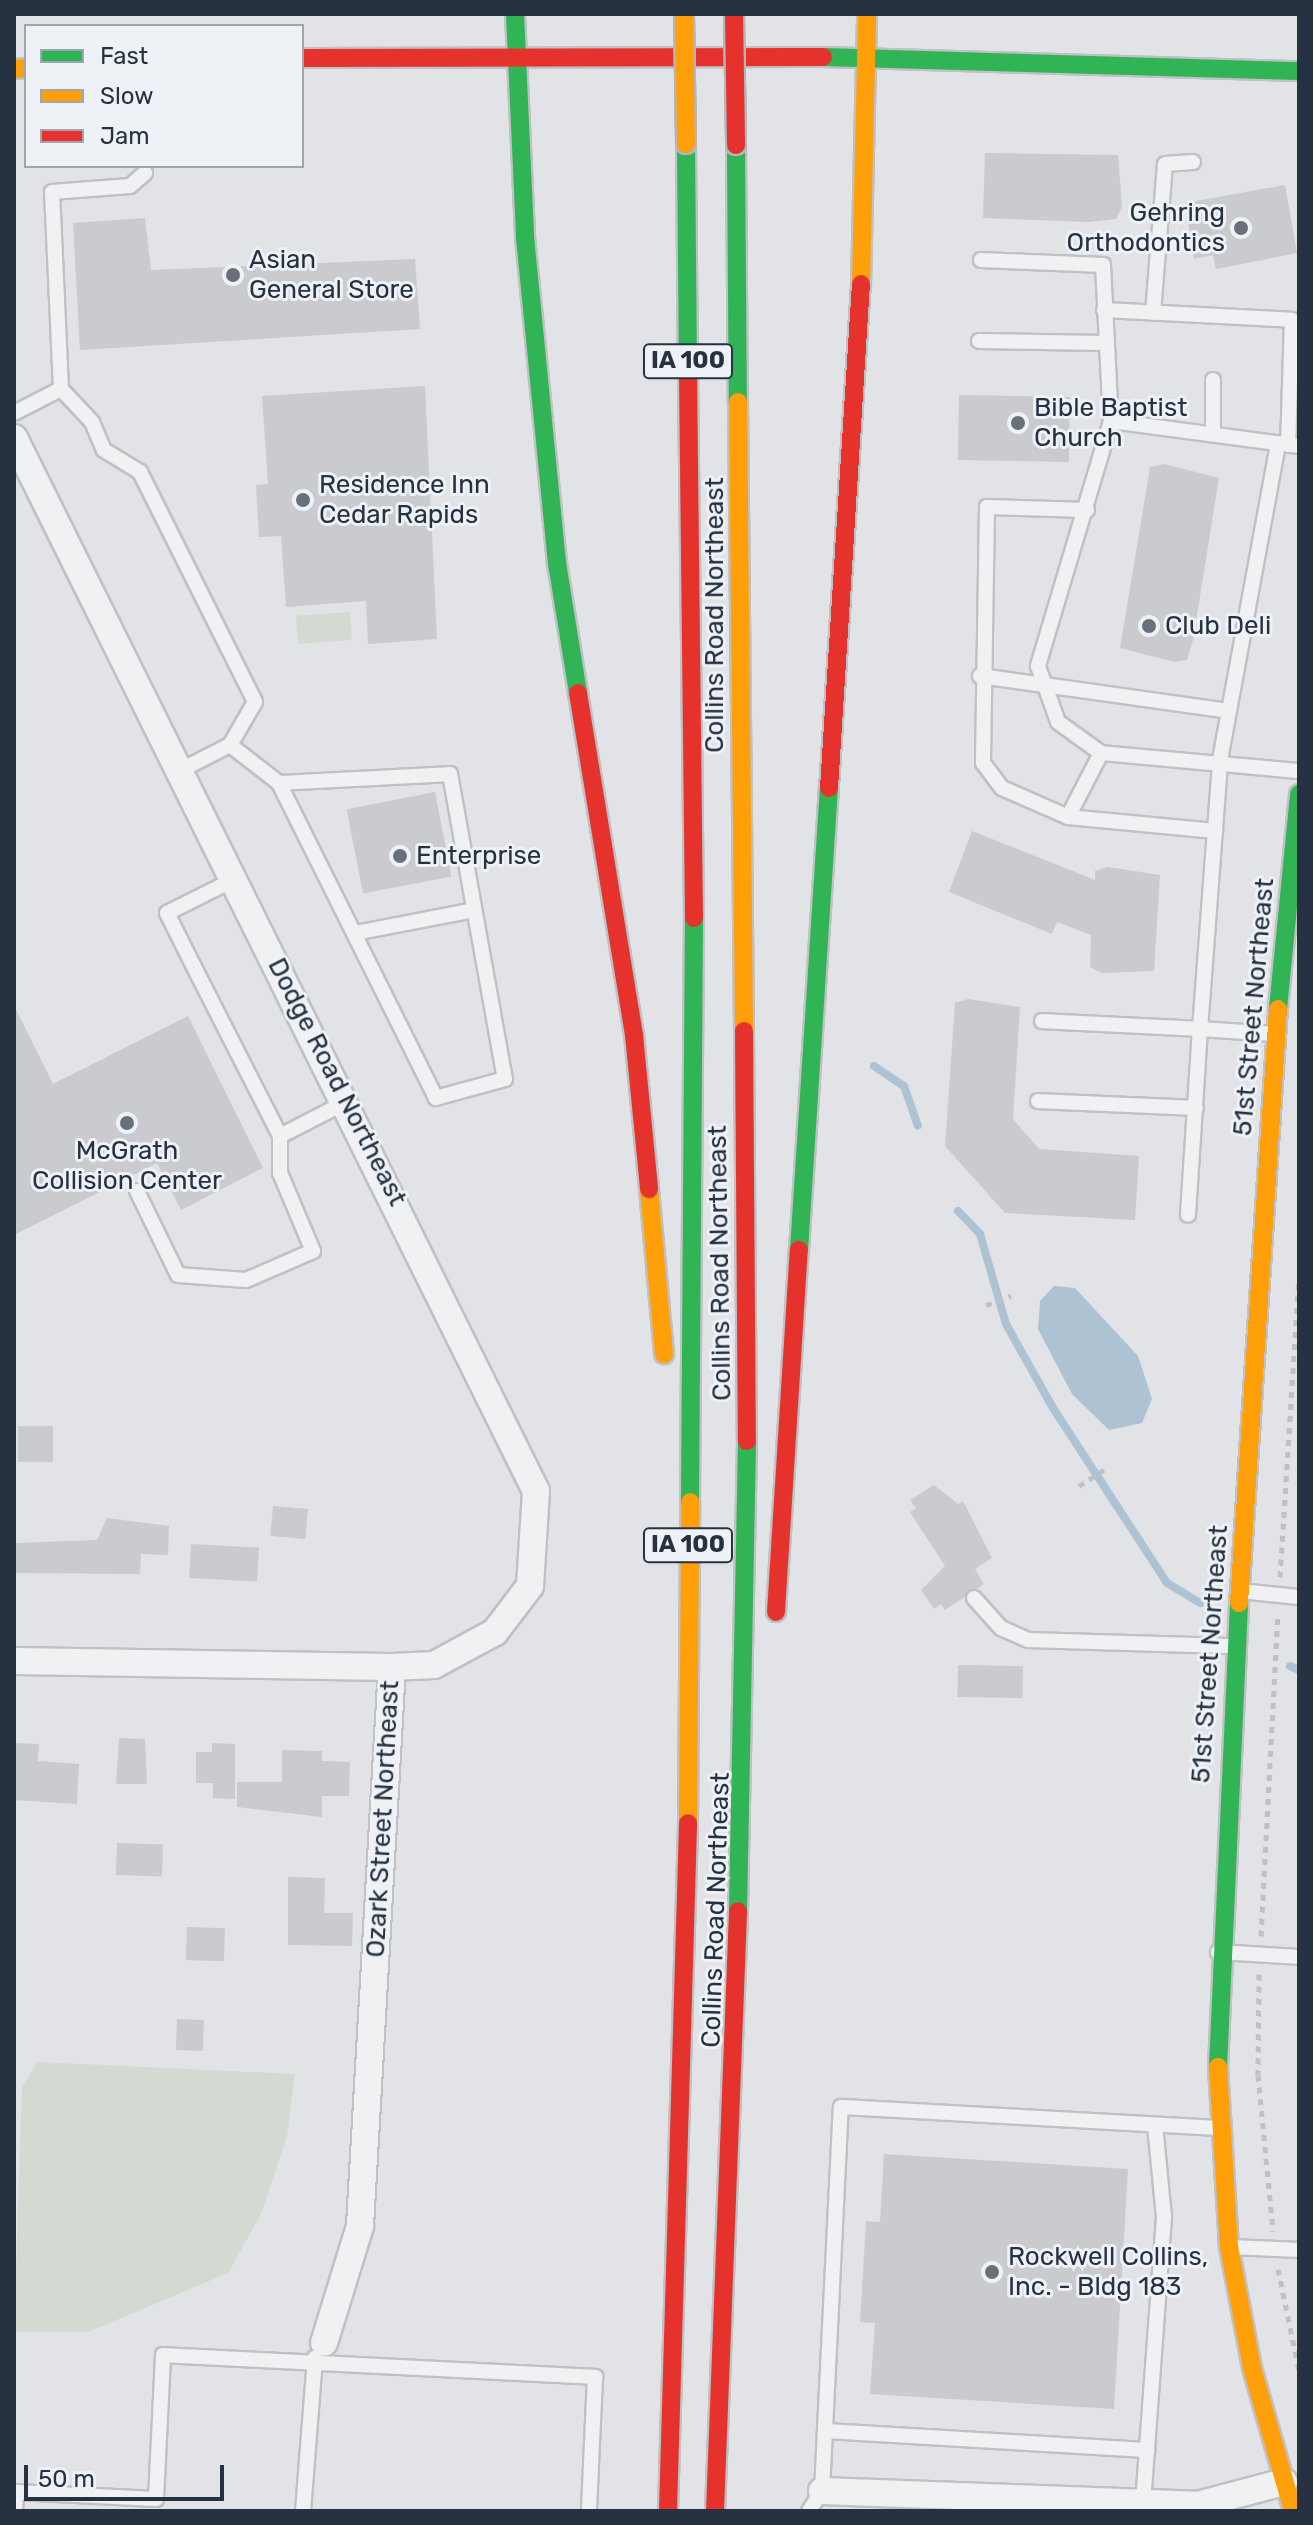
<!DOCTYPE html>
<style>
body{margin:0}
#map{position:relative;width:1313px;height:2525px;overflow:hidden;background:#e1e3e6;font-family:Rubik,sans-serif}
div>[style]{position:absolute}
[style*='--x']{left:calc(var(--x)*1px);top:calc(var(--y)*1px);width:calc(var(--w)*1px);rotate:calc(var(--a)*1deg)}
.green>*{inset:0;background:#d2dad1;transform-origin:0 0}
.water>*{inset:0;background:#adc2d3}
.stream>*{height:8px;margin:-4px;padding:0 4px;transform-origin:4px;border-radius:4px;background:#adc2d3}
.building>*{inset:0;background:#c9cbce;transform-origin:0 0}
.path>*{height:5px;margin-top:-2.5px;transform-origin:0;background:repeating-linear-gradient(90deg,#bfc2c5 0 6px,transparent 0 12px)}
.roads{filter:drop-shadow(2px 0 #bfc1c4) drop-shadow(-2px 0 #bfc1c4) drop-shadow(0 2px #bfc1c4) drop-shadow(0 -2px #bfc1c4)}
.lane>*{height:14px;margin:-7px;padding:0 7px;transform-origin:7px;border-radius:7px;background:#f0f1f3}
.street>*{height:26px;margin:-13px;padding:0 13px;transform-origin:13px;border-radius:13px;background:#f0f1f3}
.fast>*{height:18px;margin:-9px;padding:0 9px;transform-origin:9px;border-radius:9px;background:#30b455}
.slow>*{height:18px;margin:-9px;padding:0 9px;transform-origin:9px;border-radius:9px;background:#ff9f0a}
.jam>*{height:18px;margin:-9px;padding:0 9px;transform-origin:9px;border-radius:9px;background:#e5322d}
.bridges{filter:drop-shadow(2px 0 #b3b6bb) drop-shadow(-2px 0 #b3b6bb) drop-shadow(0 2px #b3b6bb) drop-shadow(0 -2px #b3b6bb)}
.slow-bridge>*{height:18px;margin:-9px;padding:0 9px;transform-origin:9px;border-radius:9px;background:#ff9f0a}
.jam-bridge>*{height:18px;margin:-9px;padding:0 9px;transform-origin:9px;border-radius:9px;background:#e5322d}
.dots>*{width:22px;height:22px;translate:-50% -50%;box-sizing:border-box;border:4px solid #eef2f6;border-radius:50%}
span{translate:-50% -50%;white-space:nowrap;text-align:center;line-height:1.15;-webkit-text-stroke:6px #eef2f6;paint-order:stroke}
.shield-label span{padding:2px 6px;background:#eef2f6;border:2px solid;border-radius:6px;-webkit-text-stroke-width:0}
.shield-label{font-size:24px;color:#263241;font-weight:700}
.poi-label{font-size:26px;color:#263241}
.right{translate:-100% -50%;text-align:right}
.left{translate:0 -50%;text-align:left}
.street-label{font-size:26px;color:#263241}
.frame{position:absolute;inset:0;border:16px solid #263241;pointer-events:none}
.legend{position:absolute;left:24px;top:24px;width:280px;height:144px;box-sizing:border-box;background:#eef2f6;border:2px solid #9ea5ae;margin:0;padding:10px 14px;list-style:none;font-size:24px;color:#263241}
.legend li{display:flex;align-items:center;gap:16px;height:40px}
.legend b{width:40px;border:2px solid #9ea5ae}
.scale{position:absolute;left:24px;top:2465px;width:200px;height:36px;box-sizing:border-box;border:4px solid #263241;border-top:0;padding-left:10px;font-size:24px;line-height:28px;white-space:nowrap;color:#263241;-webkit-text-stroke:6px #eef2f6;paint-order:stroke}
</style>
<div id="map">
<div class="green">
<div style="left:350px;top:612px;width:28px;height:54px;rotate:86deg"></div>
<div style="clip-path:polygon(37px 2062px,295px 2074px,287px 2136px,261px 2214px,228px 2273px,88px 2332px,14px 2332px,22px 2088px)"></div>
</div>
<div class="water">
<div style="clip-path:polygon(1054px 1286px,1075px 1288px,1138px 1356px,1152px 1399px,1142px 1423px,1109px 1430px,1072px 1394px,1038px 1329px,1040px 1301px)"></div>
</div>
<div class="stream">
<div style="--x:874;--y:1066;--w:36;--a:34"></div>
<div style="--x:904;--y:1086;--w:42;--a:70.7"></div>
<div style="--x:958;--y:1211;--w:32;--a:46"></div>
<div style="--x:980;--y:1234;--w:94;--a:73.9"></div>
<div style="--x:1006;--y:1324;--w:96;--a:60.8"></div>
<div style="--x:1053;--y:1408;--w:209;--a:56.9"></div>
<div style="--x:1167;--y:1583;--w:39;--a:31"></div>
<div style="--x:1290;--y:1666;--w:10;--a:24"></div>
</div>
<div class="building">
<div style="clip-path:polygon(985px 153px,1118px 155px,1122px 207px,1116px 219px,1088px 222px,983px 218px)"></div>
<div style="clip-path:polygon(1285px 185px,1297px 253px,1216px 269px,1213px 255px,1194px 259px,1185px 203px)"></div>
<div style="clip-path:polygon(145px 218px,151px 270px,415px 259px,420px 329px,80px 350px,73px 223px)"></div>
<div style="clip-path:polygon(425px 386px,437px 639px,368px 644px,366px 601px,286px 607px,281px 536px,259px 537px,256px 485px,268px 484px,262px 396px)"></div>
<div style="left:959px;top:395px;width:111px;height:65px;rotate:1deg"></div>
<div style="clip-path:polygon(1164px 464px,1219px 478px,1193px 640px,1187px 660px,1174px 662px,1120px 648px,1150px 467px)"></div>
<div style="left:435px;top:792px;width:86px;height:90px;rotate:79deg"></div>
<div style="clip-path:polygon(972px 831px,1095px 880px,1095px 871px,1108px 867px,1160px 875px,1154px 971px,1102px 973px,1090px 967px,1091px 935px,1057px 922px,1052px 934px,949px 892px)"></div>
<div style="clip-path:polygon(968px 999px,1020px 1007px,1013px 1119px,1039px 1149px,1139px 1156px,1135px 1220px,1005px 1213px,945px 1146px,955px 1003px)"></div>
<div style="clip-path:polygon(14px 1005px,53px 1084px,188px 1016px,263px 1168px,181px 1210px,157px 1163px,14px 1235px)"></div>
<div style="left:18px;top:1426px;width:35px;height:36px"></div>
<div style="clip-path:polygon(934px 1485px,958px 1504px,963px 1501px,992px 1558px,975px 1569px,984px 1584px,945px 1610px,941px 1604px,934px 1609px,921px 1590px,945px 1566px,910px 1512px,916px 1508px,910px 1500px)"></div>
<div style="left:273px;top:1506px;width:35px;height:30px;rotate:5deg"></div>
<div style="clip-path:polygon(107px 1518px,169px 1526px,168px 1555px,141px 1554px,140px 1574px,15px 1573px,16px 1543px,97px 1540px)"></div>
<div style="left:191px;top:1544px;width:68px;height:34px;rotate:3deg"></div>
<div style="left:958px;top:1665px;width:65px;height:32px;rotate:1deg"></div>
<div style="clip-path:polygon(119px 1738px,145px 1739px,147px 1784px,116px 1784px)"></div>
<div style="clip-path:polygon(14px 1743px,39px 1744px,38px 1761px,79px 1764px,77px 1804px,14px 1800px)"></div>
<div style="clip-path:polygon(212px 1743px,235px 1744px,235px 1799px,213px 1798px,213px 1783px,196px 1783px,196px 1752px,212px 1752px)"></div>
<div style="clip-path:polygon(282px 1750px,322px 1751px,322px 1761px,350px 1762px,349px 1796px,322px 1796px,322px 1817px,237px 1807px,237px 1782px,282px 1782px)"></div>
<div style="left:117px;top:1843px;width:46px;height:32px;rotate:2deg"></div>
<div style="clip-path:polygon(288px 1877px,325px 1878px,324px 1913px,353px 1913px,352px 1946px,288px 1945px)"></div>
<div style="left:187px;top:1927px;width:38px;height:33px;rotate:2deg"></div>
<div style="left:177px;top:2019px;width:27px;height:31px;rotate:2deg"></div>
<div style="clip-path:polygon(884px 2154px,1128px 2169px,1114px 2409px,870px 2394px,875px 2323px,860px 2322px,866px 2221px,880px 2222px)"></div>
</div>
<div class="path">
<div style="--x:986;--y:1305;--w:27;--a:-20"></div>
<div style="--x:1079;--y:1486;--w:30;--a:-33"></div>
<div style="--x:1280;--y:1577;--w:300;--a:-86.4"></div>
<div style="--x:1261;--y:1936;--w:321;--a:-87"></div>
<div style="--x:1259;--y:1974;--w:101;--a:90.6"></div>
<div style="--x:1258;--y:2075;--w:157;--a:84.5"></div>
<div style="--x:1278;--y:2269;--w:103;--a:78.3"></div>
</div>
<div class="roads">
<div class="lane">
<div style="--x:981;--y:260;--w:122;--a:2.3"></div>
<div style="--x:1103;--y:265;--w:156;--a:87.1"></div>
<div style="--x:1111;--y:421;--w:256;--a:106.6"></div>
<div style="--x:1038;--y:666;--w:59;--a:70.3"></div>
<div style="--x:1058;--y:722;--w:53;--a:35.8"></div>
<div style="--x:1101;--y:753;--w:199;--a:5.2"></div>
<div style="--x:1104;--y:310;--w:188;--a:3"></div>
<div style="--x:1292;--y:320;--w:125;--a:91.8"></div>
<div style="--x:1153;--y:313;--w:149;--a:-85.4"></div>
<div style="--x:1165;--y:164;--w:28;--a:-4"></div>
<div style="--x:979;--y:341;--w:126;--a:0.9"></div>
<div style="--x:1213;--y:380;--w:53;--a:90"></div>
<div style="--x:61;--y:389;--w:197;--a:-92.6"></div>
<div style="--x:52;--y:192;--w:78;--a:-4.4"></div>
<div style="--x:130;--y:186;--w:20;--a:-41"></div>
<div style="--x:14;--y:413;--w:53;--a:-27.1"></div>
<div style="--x:61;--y:389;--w:45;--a:46.8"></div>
<div style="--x:92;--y:422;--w:30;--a:67"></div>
<div style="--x:104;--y:450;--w:42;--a:31.4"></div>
<div style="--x:140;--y:472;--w:257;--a:63.4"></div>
<div style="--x:255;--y:702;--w:50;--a:120.2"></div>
<div style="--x:230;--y:745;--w:55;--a:153"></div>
<div style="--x:1111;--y:421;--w:190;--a:7.6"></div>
<div style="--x:1087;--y:510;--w:100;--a:-178.3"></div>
<div style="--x:987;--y:507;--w:256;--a:90.9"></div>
<div style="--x:983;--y:763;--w:31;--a:53"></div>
<div style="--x:1002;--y:788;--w:72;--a:23.7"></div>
<div style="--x:1068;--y:817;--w:148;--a:5.4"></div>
<div style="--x:980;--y:676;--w:251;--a:8"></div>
<div style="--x:230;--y:745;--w:62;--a:37.8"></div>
<div style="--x:279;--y:783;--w:171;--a:-3"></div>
<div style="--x:450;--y:774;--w:310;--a:79.8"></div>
<div style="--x:505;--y:1079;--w:72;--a:164.6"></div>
<div style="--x:436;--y:1098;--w:352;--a:-116.5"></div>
<div style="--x:1068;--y:817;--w:72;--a:-62.7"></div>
<div style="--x:235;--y:879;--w:76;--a:153.4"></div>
<div style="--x:167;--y:913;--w:58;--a:63.4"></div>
<div style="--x:193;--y:965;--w:192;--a:63"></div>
<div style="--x:280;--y:1136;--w:76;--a:-27.2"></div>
<div style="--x:355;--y:933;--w:121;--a:-10.9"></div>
<div style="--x:1042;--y:1021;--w:158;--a:2.9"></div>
<div style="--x:1200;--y:1029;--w:186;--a:93.7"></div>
<div style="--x:1275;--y:1034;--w:75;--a:-176.2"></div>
<div style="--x:1200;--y:1029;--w:270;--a:-85.7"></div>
<div style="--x:1220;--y:760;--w:322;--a:-79.6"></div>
<div style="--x:1038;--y:1101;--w:158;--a:2.5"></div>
<div style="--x:137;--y:1191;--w:93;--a:64"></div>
<div style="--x:178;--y:1275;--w:68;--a:4.2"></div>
<div style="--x:246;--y:1280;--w:73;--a:-23.4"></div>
<div style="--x:313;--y:1251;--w:85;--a:-112.9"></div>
<div style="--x:280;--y:1173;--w:37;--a:-90"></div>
<div style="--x:1240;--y:1591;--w:59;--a:5.8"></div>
<div style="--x:974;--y:1598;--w:40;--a:48"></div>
<div style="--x:1001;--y:1628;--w:30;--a:24"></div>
<div style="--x:1028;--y:1640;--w:208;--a:1.7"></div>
<div style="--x:1218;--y:1952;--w:81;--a:3.5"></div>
<div style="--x:1231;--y:2247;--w:68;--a:2.5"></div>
<div style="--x:825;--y:2431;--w:323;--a:3.4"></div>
<div style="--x:1143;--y:2503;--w:287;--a:-85.8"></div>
<div style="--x:1164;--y:2217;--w:92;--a:-95.6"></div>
<div style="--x:15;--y:2511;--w:19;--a:-87"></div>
<div style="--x:16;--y:2492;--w:140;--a:2.9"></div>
<div style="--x:156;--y:2499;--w:144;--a:-87.2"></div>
<div style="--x:163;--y:2355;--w:433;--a:2.9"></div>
<div style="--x:595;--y:2377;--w:134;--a:92.6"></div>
<div style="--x:303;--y:2511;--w:154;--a:-85.5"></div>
<div style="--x:809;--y:2511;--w:24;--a:-57"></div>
<div style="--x:822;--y:2491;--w:384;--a:-87.2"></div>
<div style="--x:841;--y:2107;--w:375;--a:3.2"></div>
</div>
<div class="street">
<div style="--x:14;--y:438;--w:1175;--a:63.63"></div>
<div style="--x:536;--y:1491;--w:95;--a:93.6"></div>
<div style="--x:530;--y:1586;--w:58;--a:127.3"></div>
<div style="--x:495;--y:1632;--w:69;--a:151.6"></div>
<div style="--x:434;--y:1665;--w:42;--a:177.3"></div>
<div style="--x:14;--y:1661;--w:378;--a:0.9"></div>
<div style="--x:392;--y:1667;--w:560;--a:93.28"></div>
<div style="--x:360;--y:2226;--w:122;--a:107.1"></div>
<div style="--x:822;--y:2491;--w:375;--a:2.1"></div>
<div style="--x:1197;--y:2505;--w:90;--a:-14.8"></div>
</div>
<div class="fast">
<div style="--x:515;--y:14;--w:223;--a:87.4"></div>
<div style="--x:525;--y:237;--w:328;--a:84.4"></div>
<div style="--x:557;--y:563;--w:132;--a:80.8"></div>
<div style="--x:823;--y:57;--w:476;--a:1.7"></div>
<div style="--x:686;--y:144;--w:228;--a:89.5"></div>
<div style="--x:736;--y:145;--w:257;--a:89.6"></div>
<div style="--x:1278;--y:1009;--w:216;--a:-84.4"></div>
<div style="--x:799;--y:1250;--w:463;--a:-86.3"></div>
<div style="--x:690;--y:1502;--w:584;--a:-89.61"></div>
<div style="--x:738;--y:1911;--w:470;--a:-88.9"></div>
<div style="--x:1218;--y:2067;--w:464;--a:-87.4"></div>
</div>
<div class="slow">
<div style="--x:14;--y:69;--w:12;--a:-5"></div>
<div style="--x:861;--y:284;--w:270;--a:-88.7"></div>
<div style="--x:738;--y:402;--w:629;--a:89.45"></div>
<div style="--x:649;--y:1189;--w:166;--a:84.8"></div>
<div style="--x:1239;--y:1603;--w:595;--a:-86.24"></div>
<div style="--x:688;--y:1823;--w:321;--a:-89.6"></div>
<div style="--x:1218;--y:2067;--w:180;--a:86.5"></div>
<div style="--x:1229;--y:2247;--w:123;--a:79.2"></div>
<div style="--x:1252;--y:2368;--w:149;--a:74"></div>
</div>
<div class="jam">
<div style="--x:302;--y:58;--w:521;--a:-0.11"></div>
<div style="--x:688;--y:372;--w:546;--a:89.37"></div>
<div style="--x:578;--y:693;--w:347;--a:80.7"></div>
<div style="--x:634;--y:1035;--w:155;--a:84.4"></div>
<div style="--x:829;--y:788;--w:505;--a:-86.37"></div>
<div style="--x:744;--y:1031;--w:410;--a:89.6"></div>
<div style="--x:776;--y:1612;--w:363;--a:-86.4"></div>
<div style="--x:668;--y:2511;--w:688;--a:-88.33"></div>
<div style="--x:715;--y:2511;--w:600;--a:-87.8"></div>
</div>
</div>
<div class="bridges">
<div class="slow-bridge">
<div style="--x:684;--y:14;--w:130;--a:89.1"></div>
</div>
<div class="jam-bridge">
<div style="--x:734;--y:14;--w:131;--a:89.1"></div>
</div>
</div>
<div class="dots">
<div style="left:1241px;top:228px;background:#67707b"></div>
<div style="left:233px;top:275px;background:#67707b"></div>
<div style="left:1018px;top:423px;background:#67707b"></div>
<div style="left:303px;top:500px;background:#67707b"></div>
<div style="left:1149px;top:626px;background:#67707b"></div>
<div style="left:400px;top:856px;background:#67707b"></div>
<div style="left:127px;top:1123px;background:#67707b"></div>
<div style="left:992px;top:2272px;background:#67707b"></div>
</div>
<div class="shield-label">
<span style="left:688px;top:361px">IA 100</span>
<span style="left:688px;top:1545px">IA 100</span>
</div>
<div class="poi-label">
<span class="right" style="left:1225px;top:228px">Gehring<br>Orthodontics</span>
<span class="left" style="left:249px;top:275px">Asian<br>General Store</span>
<span class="left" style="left:1034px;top:423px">Bible Baptist<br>Church</span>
<span class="left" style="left:319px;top:500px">Residence Inn<br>Cedar Rapids</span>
<span class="left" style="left:1165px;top:626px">Club Deli</span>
<span class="left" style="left:416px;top:856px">Enterprise</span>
<span style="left:127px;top:1166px">McGrath<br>Collision Center</span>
<span class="left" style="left:1008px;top:2272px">Rockwell Collins,<br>Inc. - Bldg 183</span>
</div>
<div class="street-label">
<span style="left:715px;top:615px;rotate:-90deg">Collins Road Northeast</span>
<span style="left:1254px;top:1007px;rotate:-85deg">51st Street Northeast</span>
<span style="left:337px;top:1082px;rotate:63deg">Dodge Road Northeast</span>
<span style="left:720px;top:1263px;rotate:-91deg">Collins Road Northeast</span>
<span style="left:1210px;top:1654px;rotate:-86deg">51st Street Northeast</span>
<span style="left:383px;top:1819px;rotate:-87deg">Ozark Street Northeast</span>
<span style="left:716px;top:1910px;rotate:-88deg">Collins Road Northeast</span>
</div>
<div class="frame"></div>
<ul class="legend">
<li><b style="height:10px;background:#30b455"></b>Fast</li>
<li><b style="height:10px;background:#ff9f0a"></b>Slow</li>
<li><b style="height:10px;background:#e5322d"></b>Jam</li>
</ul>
<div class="scale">50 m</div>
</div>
